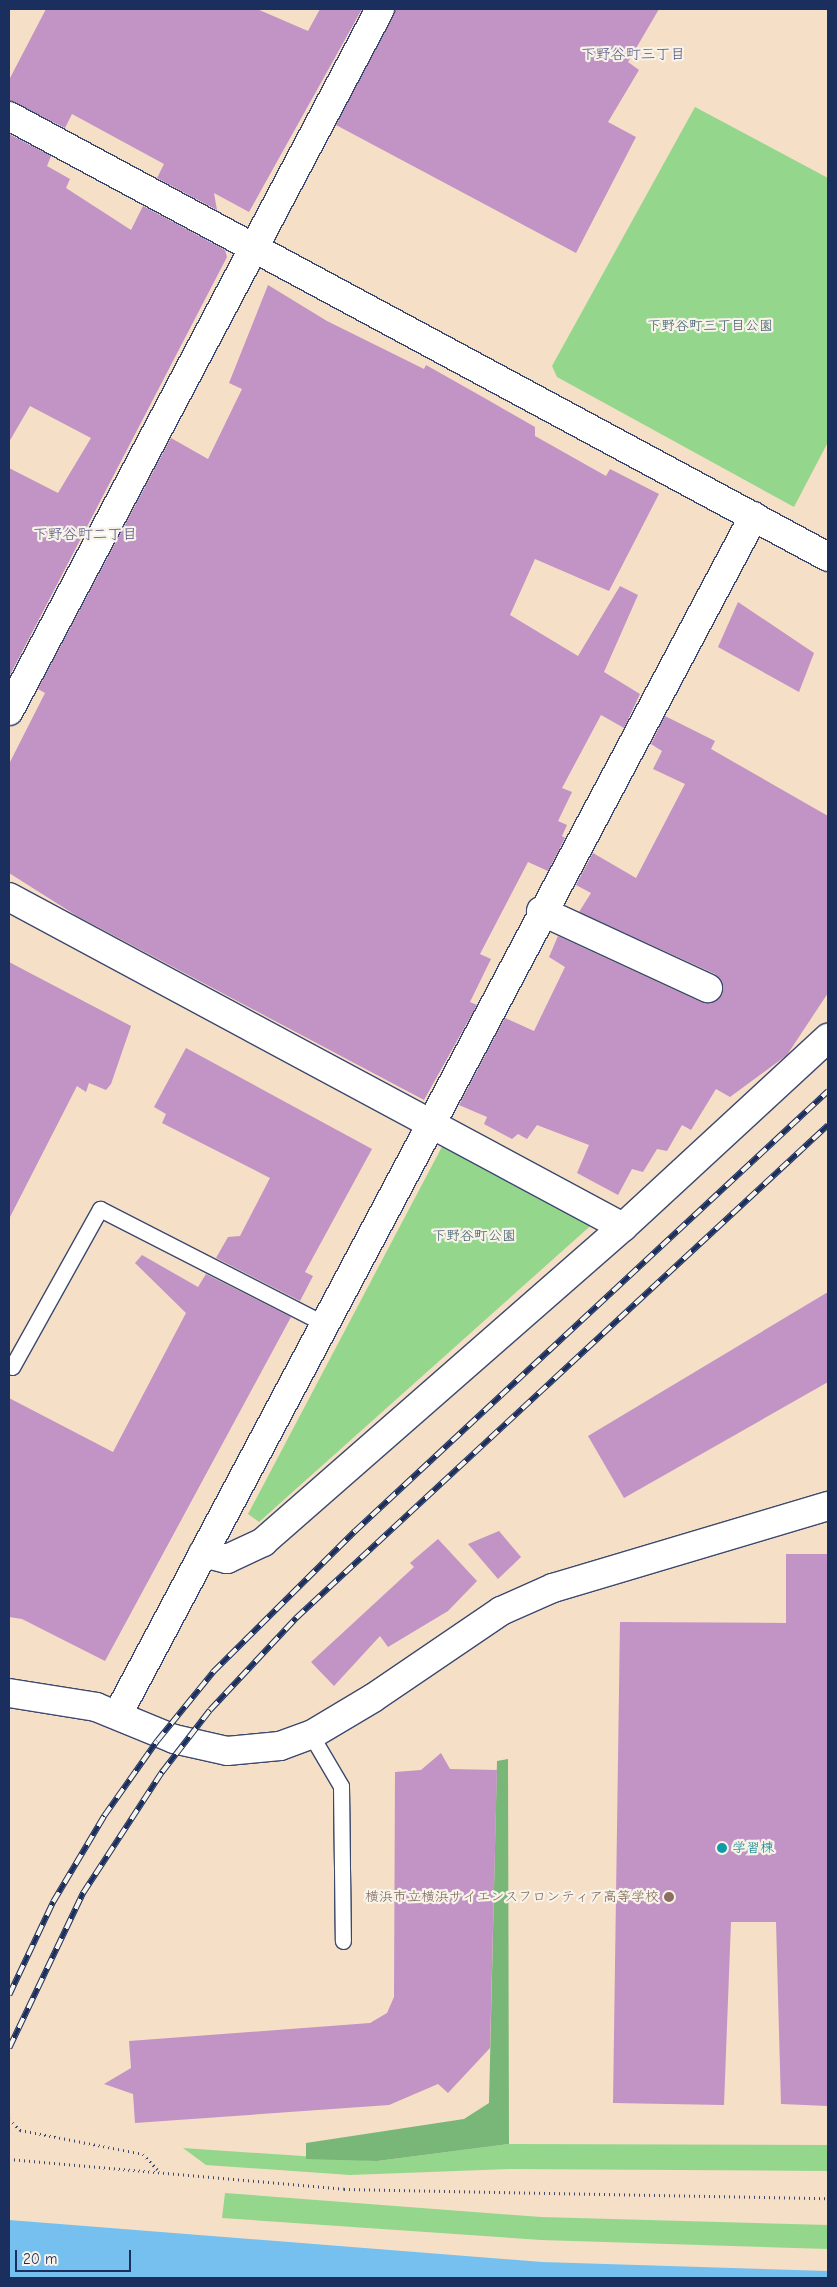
<!DOCTYPE html>
<meta charset="utf-8">
<style>
body{margin:0}
#map{position:relative;width:837px;height:2287px;overflow:hidden;background:#f5dfc6;font-family:"Comic Neue","Klee One",sans-serif}
div>[style]{position:absolute}
[style*='--x']{left:calc(var(--x)*1px);top:calc(var(--y)*1px);width:calc(var(--w)*1px);rotate:calc(var(--a)*1deg)}
.green>*{inset:0;background:#95d68d}
.forest>*{inset:0;background:#78b778}
.water>*{inset:0;background:#75c0ee}
.building>*{inset:0;background:#c194c5}
.path>*{height:3px;margin-top:-1.5px;transform-origin:0;background:repeating-linear-gradient(90deg,#3c496e 0 1px,transparent 0 5px)}
.roads{filter:drop-shadow(1px 0 #3c496e) drop-shadow(-1px 0 #3c496e) drop-shadow(0 1px #3c496e) drop-shadow(0 -1px #3c496e)}
.service>*{height:15px;margin:-7.5px;padding:0 7.5px;transform-origin:7.5px;border-radius:7.5px;background:#fff}
.minor>*{height:28px;margin:-14px;padding:0 14px;transform-origin:14px;border-radius:14px;background:#fff}
.tertiary>*{height:28px;margin:-14px;padding:0 14px;transform-origin:14px;border-radius:14px;background:#fff}
.rail>*{height:5.5px;margin-top:-2.75px;transform-origin:0;background:repeating-linear-gradient(90deg,#f7f3e8 0 11px,#1b2f5e 0 22px);box-sizing:border-box;border-block:1px solid #1b2f5e}
.dots>*{width:14px;height:14px;translate:-50% -50%;box-sizing:border-box;border:2px solid #f7f3e8;border-radius:50%}
span{translate:-50% -50%;white-space:nowrap;text-align:center;line-height:1.15;-webkit-text-stroke:4.5px #f7f3e8;paint-order:stroke}
.park-label{font-size:14px;color:#3a596a}
.culture-label{font-size:14px;color:#0d838f}
.left{translate:0 -50%;text-align:left}
.education-label{font-size:14px;color:#785e54}
.right{translate:-100% -50%;text-align:right}
.neighbourhood-label{font-size:15px;color:#555282}
.frame{position:absolute;inset:0;border:10px solid #1b2f5e;pointer-events:none}
.scale{position:absolute;left:15px;top:2250px;width:116px;height:22px;box-sizing:border-box;border:2px solid #1b2f5e;border-top:0;padding-left:6px;font-size:15px;line-height:18px;white-space:nowrap;color:#1b2f5e;-webkit-text-stroke:4px #f7f3e8;paint-order:stroke}
</style>
<div id="map">
<div class="green">
<div style="clip-path:polygon(695px 107px,828px 178px,828px 442px,794px 507px,557px 377px,552px 366px)"></div>
<div style="clip-path:polygon(445px 1141px,597px 1220px,259px 1522px,248px 1514px)"></div>
<div style="clip-path:polygon(509px 2144px,828px 2145px,828px 2171px,509px 2169px,350px 2175px,206px 2165px,183px 2148px,377px 2161px)"></div>
<div style="clip-path:polygon(225px 2193px,541px 2217px,828px 2225px,828px 2249px,541px 2240px,222px 2218px)"></div>
</div>
<div class="forest">
<div style="clip-path:polygon(508px 1759px,509px 2144px,377px 2161px,306px 2159px,306px 2143px,464px 2119px,489px 2103px,497px 1761px)"></div>
</div>
<div class="water">
<div style="clip-path:polygon(9px 2220px,542px 2262px,828px 2271px,828px 2278px,9px 2278px)"></div>
</div>
<div class="building">
<div style="clip-path:polygon(46px 9px,257px 9px,308px 31px,320px 9px,362px 9px,249px 212px,214px 193px,217px 210px,157px 178px,164px 164px,72px 114px,65px 128px,9px 100px,9px 80px)"></div>
<div style="clip-path:polygon(396px 9px,659px 9px,628px 62px,639px 70px,608px 122px,636px 137px,576px 253px,336px 125px)"></div>
<div style="clip-path:polygon(9px 134px,51px 156px,47px 166px,70px 179px,66px 188px,131px 230px,143px 206px,225px 250px,227px 257px,10px 675px,9px 468px,58px 493px,91px 438px,30px 406px,9px 442px)"></div>
<div style="clip-path:polygon(268px 285px,327px 321px,424px 369px,426px 365px,488px 400px,535px 427px,535px 436px,606px 476px,610px 469px,659px 494px,609px 591px,535px 559px,510px 615px,578px 656px,620px 586px,638px 595px,604px 672px,640px 694px,624px 728px,601px 715px,562px 788px,572px 792px,558px 821px,567px 825px,562px 836px,565px 838px,548px 871px,528px 862px,480px 954px,491px 959px,470px 1002px,477px 1005px,424px 1100px,77px 916px,9px 873px,9px 764px,45px 693px,38px 689px,171px 438px,208px 459px,242px 389px,229px 383px)"></div>
<div style="clip-path:polygon(738px 602px,814px 653px,799px 692px,718px 647px)"></div>
<div style="clip-path:polygon(665px 716px,715px 741px,711px 749px,828px 816px,828px 993px,787px 1055px,730px 1097px,716px 1089px,691px 1130px,682px 1125px,667px 1151px,657px 1149px,643px 1172px,632px 1169px,618px 1195px,577px 1173px,589px 1145px,537px 1125px,527px 1139px,518px 1134px,512px 1139px,484px 1124px,487px 1117px,459px 1105px,505px 1018px,534px 1031px,565px 967px,549px 957px,558px 936px,701px 1002px,710px 1003px,722px 995px,723px 986px,715px 974px,579px 912px,591px 893px,576px 885px,593px 853px,636px 878px,685px 784px,653px 769px,662px 751px,651px 744px)"></div>
<div style="clip-path:polygon(9px 962px,131px 1026px,111px 1084px,106px 1090px,89px 1083px,86px 1092px,77px 1086px,9px 1219px)"></div>
<div style="clip-path:polygon(186px 1048px,372px 1149px,305px 1272px,313px 1276px,300px 1301px,216px 1258px,228px 1237px,240px 1236px,270px 1178px,162px 1123px,166px 1114px,154px 1107px)"></div>
<div style="clip-path:polygon(142px 1255px,198px 1287px,206px 1274px,291px 1317px,105px 1661px,22px 1619px,9px 1617px,9px 1398px,113px 1452px,186px 1313px,135px 1263px)"></div>
<div style="clip-path:polygon(828px 1292px,828px 1382px,624px 1498px,588px 1436px)"></div>
<div style="clip-path:polygon(499px 1531px,521px 1557px,498px 1579px,468px 1544px)"></div>
<div style="clip-path:polygon(438px 1539px,477px 1581px,448px 1611px,388px 1647px,380px 1636px,334px 1686px,311px 1662px,414px 1567px,410px 1563px)"></div>
<div style="clip-path:polygon(786px 1554px,828px 1554px,828px 2106px,781px 2104px,776px 1922px,731px 1922px,724px 2105px,613px 2103px,620px 1622px,786px 1623px)"></div>
<div style="clip-path:polygon(441px 1753px,450px 1769px,497px 1770px,490px 2048px,448px 2093px,438px 2084px,389px 2105px,135px 2123px,133px 2094px,104px 2084px,131px 2068px,129px 2041px,370px 2023px,387px 2013px,394px 1997px,395px 1772px,421px 1770px)"></div>
</div>
<div class="path">
<div style="--x:9;--y:2119;--w:16;--a:45"></div>
<div style="--x:20;--y:2130;--w:125;--a:11"></div>
<div style="--x:143;--y:2154;--w:21;--a:47"></div>
<div style="--x:9;--y:2159;--w:336;--a:5.1"></div>
<div style="--x:344;--y:2189;--w:484;--a:1.1"></div>
</div>
<div class="roads">
<div class="service">
<div style="--x:12;--y:1367;--w:181;--a:-60.9"></div>
<div style="--x:100;--y:1209;--w:250;--a:27.1"></div>
<div style="--x:311;--y:1735;--w:59;--a:59.5"></div>
<div style="--x:341;--y:1786;--w:155;--a:89.3"></div>
</div>
<div class="minor">
<div style="--x:9;--y:711;--w:794;--a:-62.14"></div>
<div style="--x:9;--y:897;--w:697;--a:28.26"></div>
<div style="--x:541;--y:911;--w:184;--a:24.8"></div>
<div style="--x:203;--y:1553;--w:25;--a:14"></div>
<div style="--x:227;--y:1559;--w:40;--a:-25"></div>
<div style="--x:263;--y:1542;--w:478;--a:-41.2"></div>
<div style="--x:623;--y:1227;--w:279;--a:-42.7"></div>
<div style="--x:9;--y:1693;--w:88;--a:9.1"></div>
<div style="--x:96;--y:1707;--w:84;--a:22.3"></div>
<div style="--x:174;--y:1739;--w:54;--a:12.8"></div>
<div style="--x:227;--y:1751;--w:53;--a:-5.4"></div>
<div style="--x:280;--y:1746;--w:33;--a:-20"></div>
<div style="--x:311;--y:1735;--w:72;--a:-30.8"></div>
<div style="--x:373;--y:1698;--w:155;--a:-34.2"></div>
<div style="--x:501;--y:1611;--w:57;--a:-23.9"></div>
<div style="--x:553;--y:1588;--w:287;--a:-16.6"></div>
<div style="--x:118;--y:1714;--w:1356;--a:-62.04"></div>
</div>
<div class="tertiary">
<div style="--x:9;--y:116;--w:930;--a:28.3"></div>
</div>
</div>
<div class="rail">
<div style="--x:9;--y:1995;--w:103;--a:-64.7"></div>
<div style="--x:53;--y:1902;--w:100;--a:-59.3"></div>
<div style="--x:104;--y:1816;--w:92;--a:-54.8"></div>
<div style="--x:157;--y:1741;--w:89;--a:-50.9"></div>
<div style="--x:213;--y:1672;--w:200;--a:-44.8"></div>
<div style="--x:355;--y:1531;--w:646;--a:-42.93"></div>
<div style="--x:9;--y:2048;--w:172;--a:-64.5"></div>
<div style="--x:83;--y:1893;--w:145;--a:-56.9"></div>
<div style="--x:162;--y:1772;--w:78;--a:-52.3"></div>
<div style="--x:210;--y:1710;--w:126;--a:-46.9"></div>
<div style="--x:296;--y:1618;--w:725;--a:-42.82"></div>
</div>
<div class="dots">
<div style="left:722px;top:1848px;background:#0f9aa8"></div>
<div style="left:669px;top:1897px;background:#8d6e63"></div>
</div>
<div class="park-label">
<span style="left:710px;top:326px">下野谷町三丁目公園</span>
<span style="left:474px;top:1236px">下野谷町公園</span>
</div>
<div class="culture-label">
<span class="left" style="left:732px;top:1848px">学習棟</span>
</div>
<div class="education-label">
<span class="right" style="left:659px;top:1897px">横浜市立横浜サイエンスフロンティア高等学校</span>
</div>
<div class="neighbourhood-label">
<span style="left:633px;top:55px">下野谷町三丁目</span>
<span style="left:85px;top:535px">下野谷町二丁目</span>
</div>
<div class="frame"></div>
<div class="scale">20 m</div>
</div>
